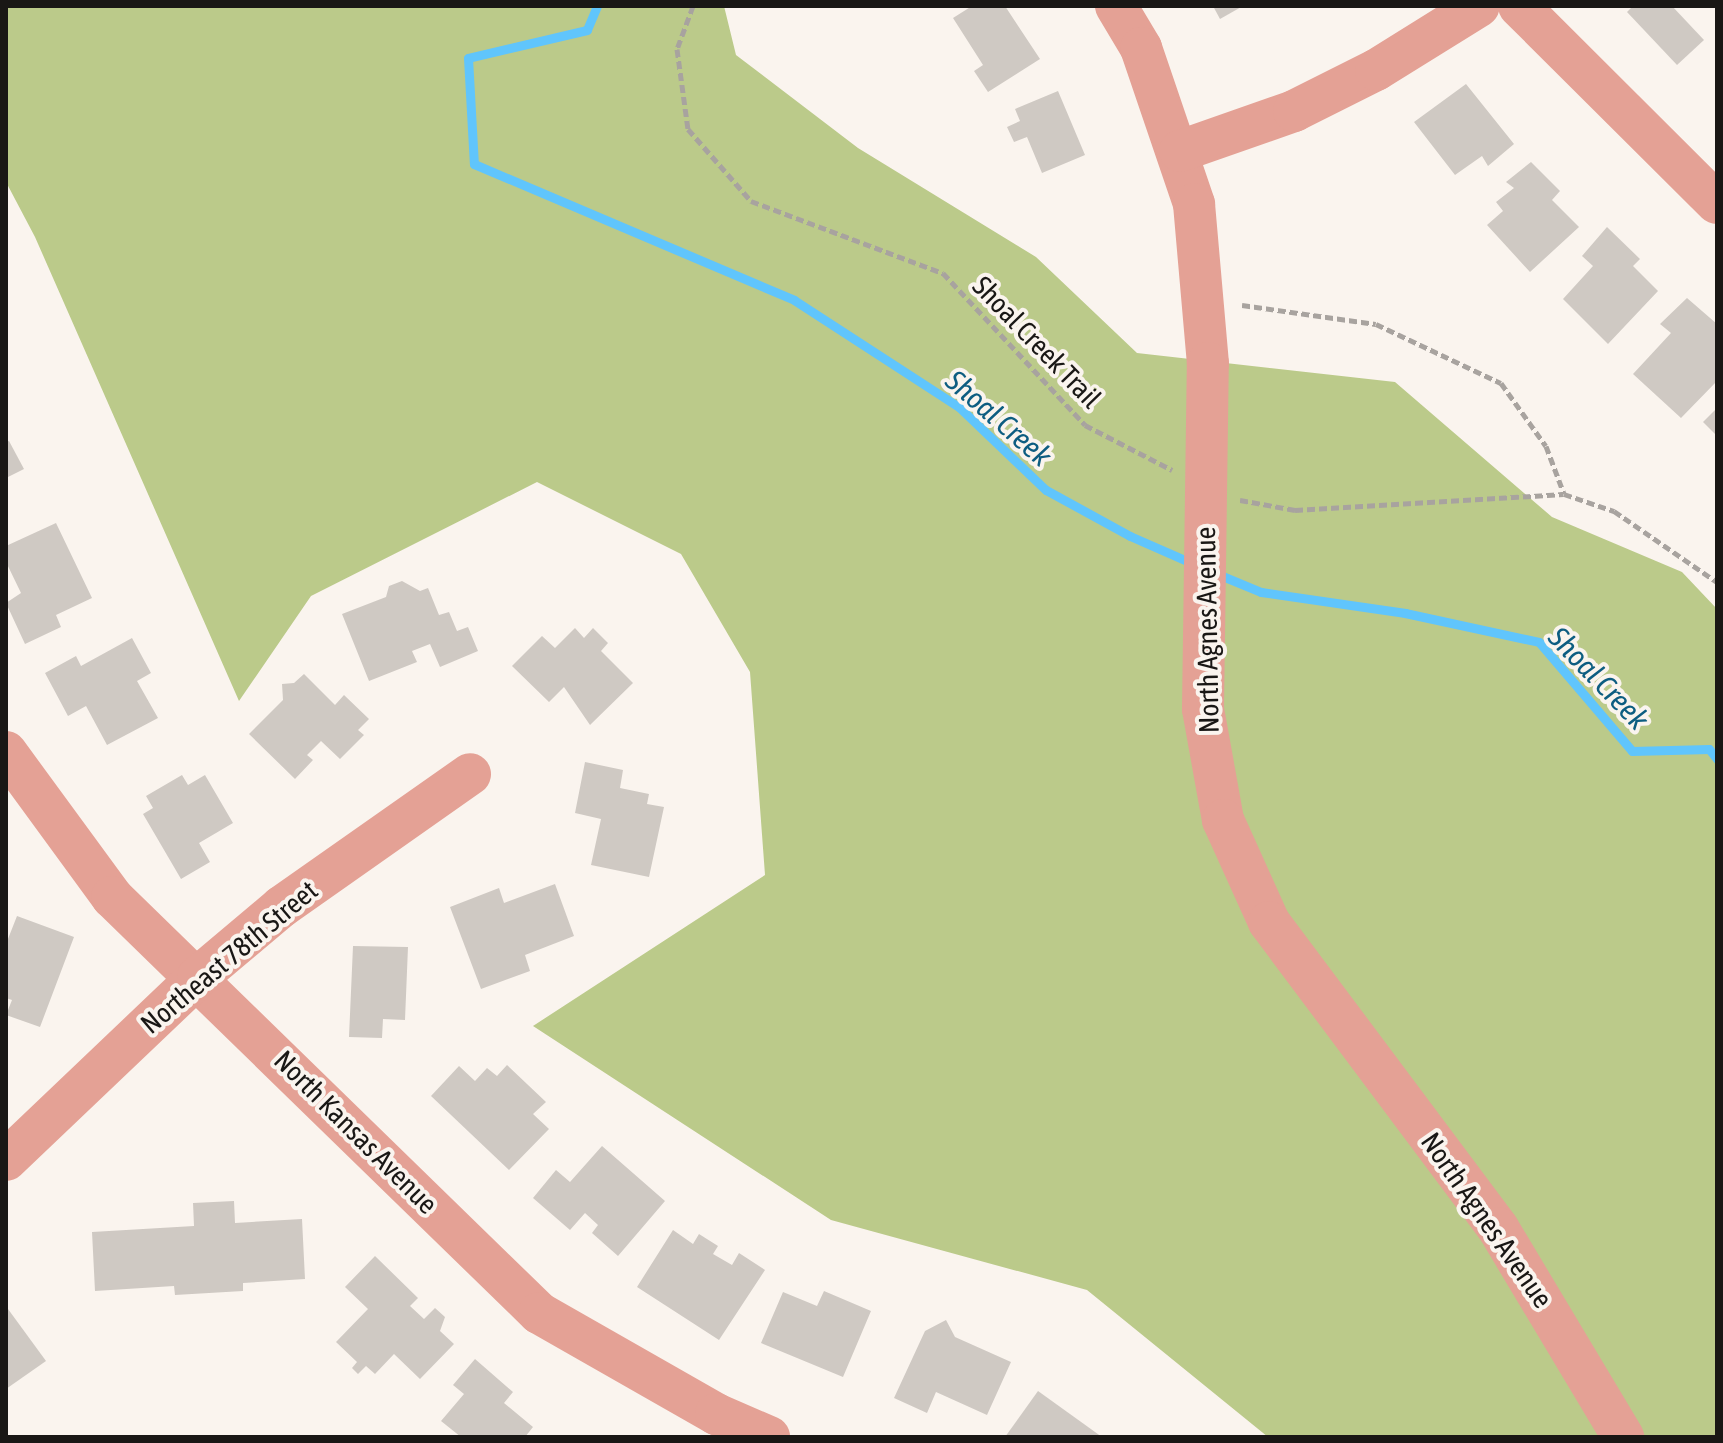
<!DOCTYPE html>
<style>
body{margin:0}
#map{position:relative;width:1723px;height:1443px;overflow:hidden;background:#faf4ee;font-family:"Asap Condensed",sans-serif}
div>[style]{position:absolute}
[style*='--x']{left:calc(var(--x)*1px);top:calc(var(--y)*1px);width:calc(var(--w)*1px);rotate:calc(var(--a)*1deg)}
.green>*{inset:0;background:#bbca8a}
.stream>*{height:9px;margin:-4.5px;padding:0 4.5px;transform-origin:4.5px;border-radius:4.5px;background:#60c5fc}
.building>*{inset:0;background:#cfc9c3}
.path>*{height:5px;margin-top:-2.5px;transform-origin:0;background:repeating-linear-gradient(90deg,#a8a39f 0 8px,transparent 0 12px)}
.minor>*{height:42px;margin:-21px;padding:0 21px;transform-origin:21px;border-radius:21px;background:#e4a195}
.minor-bridge>*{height:42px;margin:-21px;padding:0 21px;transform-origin:21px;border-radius:21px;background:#e4a195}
span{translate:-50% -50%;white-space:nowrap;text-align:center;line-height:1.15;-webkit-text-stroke:8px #faf4ee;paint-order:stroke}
.street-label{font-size:28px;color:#191715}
.water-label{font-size:30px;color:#0d5d81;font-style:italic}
.frame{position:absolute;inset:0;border:8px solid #191715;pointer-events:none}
</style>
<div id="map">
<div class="green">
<div style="clip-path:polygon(6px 6px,724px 6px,736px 55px,858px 148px,1036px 257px,1137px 353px,1395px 382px,1552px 517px,1682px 572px,1717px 609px,1717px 1437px,1268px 1437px,1087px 1290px,831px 1220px,533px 1026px,765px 875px,750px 672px,681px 554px,537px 482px,311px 596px,239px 701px,35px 237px,6px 182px)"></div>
</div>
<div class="stream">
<div style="--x:597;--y:6;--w:26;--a:113"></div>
<div style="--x:587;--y:30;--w:122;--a:166.8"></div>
<div style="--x:468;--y:58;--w:106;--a:86.8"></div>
<div style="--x:474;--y:164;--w:348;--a:23"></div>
<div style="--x:794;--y:300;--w:197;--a:33"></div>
<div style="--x:959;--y:407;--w:120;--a:43.7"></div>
<div style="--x:1046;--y:490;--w:96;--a:28.7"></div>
<div style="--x:1130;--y:536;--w:70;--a:23.6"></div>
<div style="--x:1215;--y:573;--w:50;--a:22.4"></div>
<div style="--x:1261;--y:592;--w:146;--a:8.3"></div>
<div style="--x:1405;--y:613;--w:137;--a:12.2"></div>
<div style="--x:1539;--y:642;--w:143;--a:49.5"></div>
<div style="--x:1632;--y:751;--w:77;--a:-1.5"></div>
<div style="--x:1709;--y:749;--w:13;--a:51"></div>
</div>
<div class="building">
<div style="clip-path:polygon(972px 6px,1005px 6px,1040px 59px,988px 92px,974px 71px,983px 65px,953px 18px)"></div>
<div style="clip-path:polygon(1213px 6px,1243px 6px,1220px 19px)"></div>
<div style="clip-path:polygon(1633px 6px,1672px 6px,1704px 40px,1677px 65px,1627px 12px)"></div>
<div style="clip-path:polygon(1466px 84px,1514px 144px,1488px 166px,1482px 156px,1455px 175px,1414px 122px)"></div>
<div style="clip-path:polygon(1058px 91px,1085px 155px,1042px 173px,1027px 137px,1014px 142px,1007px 127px,1020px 121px,1015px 109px)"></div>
<div style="clip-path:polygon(1531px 162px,1560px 191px,1552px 200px,1579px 227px,1530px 272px,1487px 225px,1503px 211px,1496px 202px,1514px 188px,1506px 182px)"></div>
<div style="clip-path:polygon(1607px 227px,1640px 259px,1633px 266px,1658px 291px,1608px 344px,1563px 299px,1593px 266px,1582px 256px)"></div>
<div style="clip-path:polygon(1687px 298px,1717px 324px,1717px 381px,1681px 418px,1633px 374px,1671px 333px,1660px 324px)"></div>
<div style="clip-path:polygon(1717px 408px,1717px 436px,1703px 422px)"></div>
<div style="clip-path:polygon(9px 441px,24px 469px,6px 478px,6px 442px)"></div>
<div style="clip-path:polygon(56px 523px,92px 598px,56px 615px,61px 627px,25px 644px,6px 603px,21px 593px,6px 562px,6px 546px)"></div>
<div style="clip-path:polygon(402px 581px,420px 591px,428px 588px,439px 615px,449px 612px,457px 631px,468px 627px,478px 651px,440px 667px,430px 644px,412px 651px,417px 662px,369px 681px,342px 614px,386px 597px,389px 586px)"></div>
<div style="clip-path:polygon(575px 628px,584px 638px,593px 628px,608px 643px,601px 651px,633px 683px,590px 725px,564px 687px,549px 702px,512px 666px,542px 636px,555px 648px)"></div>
<div style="clip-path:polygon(132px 638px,151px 673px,137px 681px,158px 718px,107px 745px,86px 706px,68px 716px,45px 673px,76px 656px,81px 666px)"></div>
<div style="clip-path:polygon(304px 674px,335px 705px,344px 695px,369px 719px,358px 730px,364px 735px,340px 759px,321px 741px,307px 755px,313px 760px,295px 779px,249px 734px,283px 700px,282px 684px,294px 683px)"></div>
<div style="clip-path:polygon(585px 762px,623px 770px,620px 788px,649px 794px,647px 804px,664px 807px,649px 877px,591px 865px,601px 819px,575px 813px)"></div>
<div style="clip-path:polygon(182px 775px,188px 785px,205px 775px,233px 823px,199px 843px,210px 862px,181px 879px,143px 814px,153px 808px,146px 796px)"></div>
<div style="clip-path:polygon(555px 884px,574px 936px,525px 955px,530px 971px,481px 989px,450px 907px,499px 888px,504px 903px)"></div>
<div style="clip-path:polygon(17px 916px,74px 937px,40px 1027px,6px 1015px,12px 1000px,6px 998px,6px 944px)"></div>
<div style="clip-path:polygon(353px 946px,408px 947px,405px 1020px,383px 1019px,382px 1038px,349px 1037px)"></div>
<div style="clip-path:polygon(507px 1065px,546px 1102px,533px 1114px,549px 1129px,509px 1170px,431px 1096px,459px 1066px,475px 1081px,487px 1068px,497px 1076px)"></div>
<div style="clip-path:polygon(602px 1146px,665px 1201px,618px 1256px,592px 1233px,598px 1225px,585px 1213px,570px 1230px,533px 1198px,556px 1170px,570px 1182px)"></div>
<div style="clip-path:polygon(234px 1201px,235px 1223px,302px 1219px,305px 1279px,243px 1283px,243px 1291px,175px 1295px,174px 1286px,95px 1291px,92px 1232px,194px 1226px,193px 1203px)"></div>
<div style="clip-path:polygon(673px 1230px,693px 1244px,699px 1234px,718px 1246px,713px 1254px,732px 1265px,739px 1253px,765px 1270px,719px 1340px,637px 1287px)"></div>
<div style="clip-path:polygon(375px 1256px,418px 1298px,410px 1306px,424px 1319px,435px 1308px,445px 1317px,440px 1331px,454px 1344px,420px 1379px,394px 1354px,375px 1374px,366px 1366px,358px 1374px,352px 1368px,357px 1362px,336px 1342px,368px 1309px,345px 1287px)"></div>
<div style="clip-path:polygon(824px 1291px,871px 1311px,843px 1377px,761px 1343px,783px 1292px,817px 1306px)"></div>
<div style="clip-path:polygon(8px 1309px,46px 1361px,6px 1389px,6px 1311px)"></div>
<div style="clip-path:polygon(946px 1320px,955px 1337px,1011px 1362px,987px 1415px,936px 1392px,927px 1413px,894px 1398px,925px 1331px)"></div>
<div style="clip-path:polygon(475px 1359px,513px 1392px,504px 1403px,533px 1427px,525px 1437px,461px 1437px,441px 1421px,464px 1394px,453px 1385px)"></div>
<div style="clip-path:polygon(1038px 1391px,1102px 1437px,1005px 1437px)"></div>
</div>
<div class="path">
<div style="--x:693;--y:6;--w:46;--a:110.4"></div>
<div style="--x:677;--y:49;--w:81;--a:82.2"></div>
<div style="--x:688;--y:129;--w:96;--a:48.8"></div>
<div style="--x:751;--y:201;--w:205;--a:20.6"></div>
<div style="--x:943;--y:273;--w:208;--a:46.9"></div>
<div style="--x:1085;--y:425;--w:98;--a:27.3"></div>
<div style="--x:1242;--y:305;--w:135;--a:8.1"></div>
<div style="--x:1376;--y:324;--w:138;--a:25.3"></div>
<div style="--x:1501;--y:383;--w:77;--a:54.5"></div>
<div style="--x:1546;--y:446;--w:51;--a:69.4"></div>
<div style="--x:1240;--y:500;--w:56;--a:10.3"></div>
<div style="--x:1295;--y:510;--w:269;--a:-3.4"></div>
<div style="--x:1564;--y:494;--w:53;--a:18.8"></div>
<div style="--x:1614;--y:511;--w:125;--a:34.6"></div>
</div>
<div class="minor">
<div style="--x:1116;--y:6;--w:49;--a:59.2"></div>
<div style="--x:1141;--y:48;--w:165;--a:71.2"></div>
<div style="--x:1194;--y:204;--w:160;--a:85"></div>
<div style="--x:1519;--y:6;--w:279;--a:44.9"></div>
<div style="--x:1180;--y:151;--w:121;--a:-19.3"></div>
<div style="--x:1294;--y:111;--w:92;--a:-26.6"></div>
<div style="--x:1376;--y:70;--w:121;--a:-31.9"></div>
<div style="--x:1203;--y:709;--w:113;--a:79.8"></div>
<div style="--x:1223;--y:820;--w:112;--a:65.7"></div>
<div style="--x:1269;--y:922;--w:382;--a:53.2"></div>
<div style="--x:1498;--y:1228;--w:244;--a:59.1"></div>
<div style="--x:6;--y:752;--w:180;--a:53.8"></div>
<div style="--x:112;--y:897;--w:596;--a:44.25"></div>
<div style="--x:539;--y:1313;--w:204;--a:29.7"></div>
<div style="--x:716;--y:1414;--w:58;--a:23.5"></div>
<div style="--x:6;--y:1160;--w:265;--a:-43.6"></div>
<div style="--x:198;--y:977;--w:109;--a:-40.1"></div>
<div style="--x:281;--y:907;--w:231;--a:-35.1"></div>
</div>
<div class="minor-bridge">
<div style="--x:1203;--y:709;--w:346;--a:-89.2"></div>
</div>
<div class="street-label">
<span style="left:1037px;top:342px;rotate:46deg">Shoal Creek Trail</span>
<span style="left:1207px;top:630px;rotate:-91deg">North Agnes Avenue</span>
<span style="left:229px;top:957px;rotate:-40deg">Northeast 78th Street</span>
<span style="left:356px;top:1132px;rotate:45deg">North Kansas Avenue</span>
<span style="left:1487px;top:1220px;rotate:55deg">North Agnes Avenue</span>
</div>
<div class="water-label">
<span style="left:999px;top:418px;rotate:41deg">Shoal Creek</span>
<span style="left:1599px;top:678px;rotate:46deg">Shoal Creek</span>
</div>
<div class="frame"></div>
</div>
